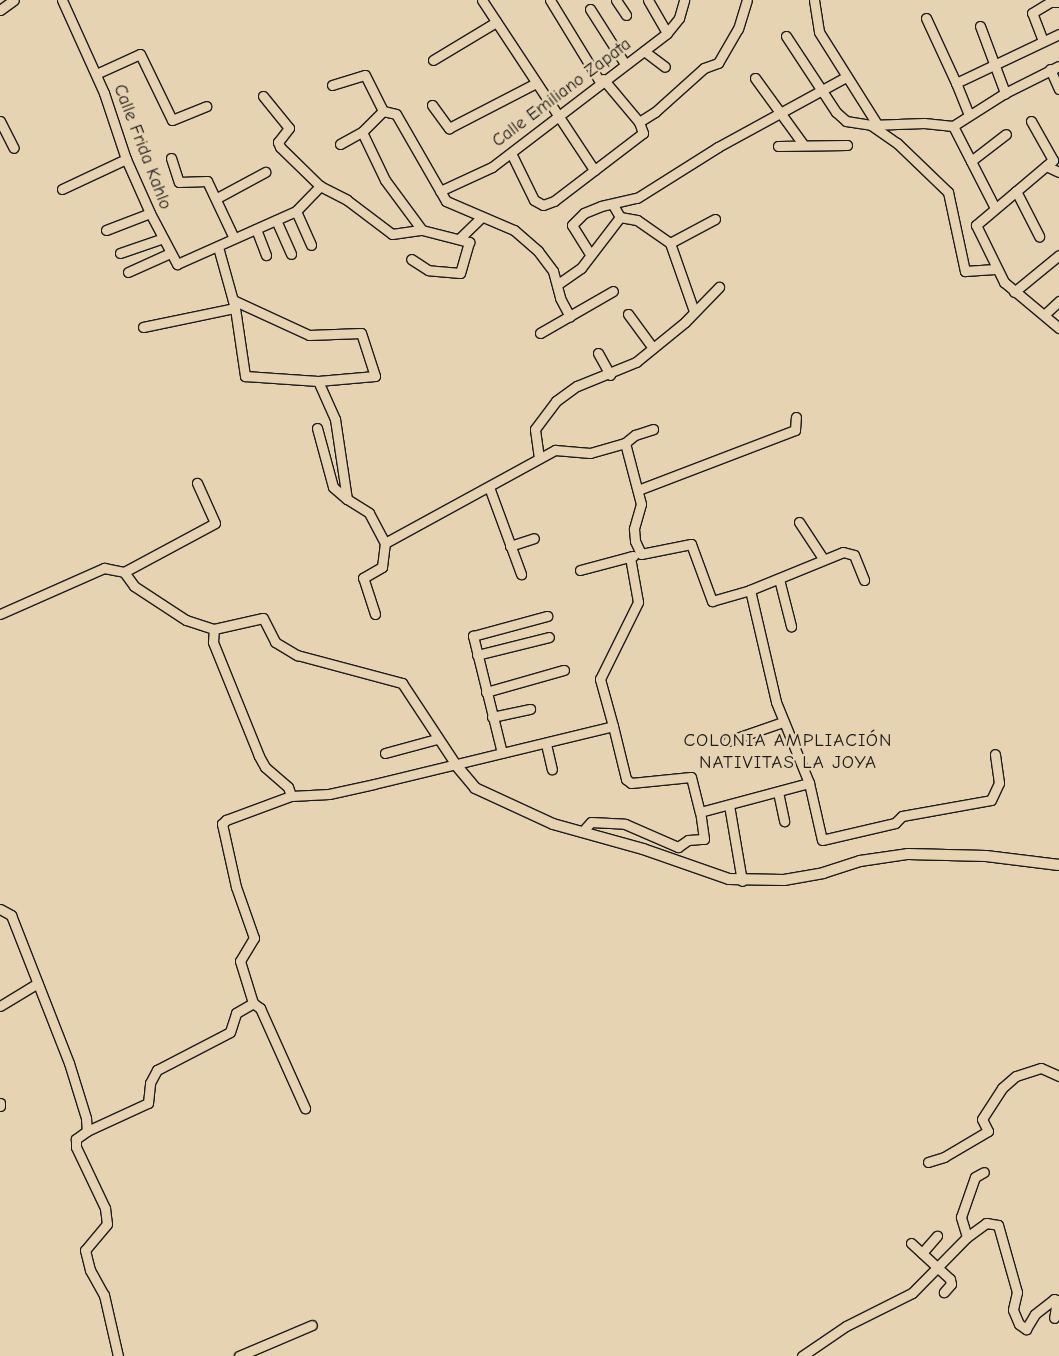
<!DOCTYPE html>
<meta charset="utf-8">
<style>
body{margin:0}
#map{position:relative;width:1059px;height:1356px;overflow:hidden;background:#e6d3b1;font-family:"Comic Neue",sans-serif}
div>[style]{position:absolute}
[style*='--x']{left:calc(var(--x)*1px);top:calc(var(--y)*1px);width:calc(var(--w)*1px);rotate:calc(var(--a)*1deg)}
.roads{filter:drop-shadow(1px 0 #1c1c1c) drop-shadow(-1px 0 #1c1c1c) drop-shadow(0 1px #1c1c1c) drop-shadow(0 -1px #1c1c1c)}
.minor>*{height:9px;margin:-4.5px;padding:0 4.5px;transform-origin:4.5px;border-radius:4.5px;background:#e6d3b1}
.tertiary>*{height:10px;margin:-5px;padding:0 5px;transform-origin:5px;border-radius:5px;background:#e6d3b1}
span{translate:-50% -50%;white-space:nowrap;text-align:center;line-height:1.15;-webkit-text-stroke:5px #e6d3b1;paint-order:stroke}
.street-label{font-size:18px;color:#1c1c1c}
.neighbourhood-label{font-size:19px;color:#1c1c1c;letter-spacing:1px}
</style>
<div id="map">
<div class="roads">
<div class="minor">
<div style="--x:62;--y:0;--w:102;--a:65.7"></div>
<div style="--x:104;--y:93;--w:70;--a:71.6"></div>
<div style="--x:126;--y:159;--w:59;--a:66"></div>
<div style="--x:150;--y:213;--w:58;--a:62.1"></div>
<div style="--x:177;--y:264;--w:130;--a:-24"></div>
<div style="--x:296;--y:211;--w:35;--a:-46"></div>
<div style="--x:482;--y:0;--w:204;--a:56.6"></div>
<div style="--x:550;--y:0;--w:96;--a:58.6"></div>
<div style="--x:616;--y:0;--w:18;--a:56"></div>
<div style="--x:648;--y:0;--w:38;--a:60"></div>
<div style="--x:814;--y:0;--w:32;--a:81"></div>
<div style="--x:819;--y:32;--w:109;--a:57.8"></div>
<div style="--x:590;--y:9;--w:65;--a:57.5"></div>
<div style="--x:0;--y:10;--w:17;--a:-36"></div>
<div style="--x:926;--y:18;--w:72;--a:65.2"></div>
<div style="--x:980;--y:26;--w:72;--a:69.5"></div>
<div style="--x:786;--y:36;--w:91;--a:56.7"></div>
<div style="--x:836;--y:112;--w:13;--a:42"></div>
<div style="--x:846;--y:121;--w:25;--a:9"></div>
<div style="--x:871;--y:125;--w:53;--a:-2.2"></div>
<div style="--x:924;--y:123;--w:29;--a:6"></div>
<div style="--x:1043;--y:41;--w:30;--a:-111"></div>
<div style="--x:1032;--y:13;--w:21;--a:-31"></div>
<div style="--x:1050;--y:2;--w:9;--a:0"></div>
<div style="--x:644;--y:51;--w:26;--a:37"></div>
<div style="--x:433;--y:60;--w:74;--a:-31.1"></div>
<div style="--x:1050;--y:69;--w:22;--a:66"></div>
<div style="--x:96;--y:74;--w:48;--a:-24.4"></div>
<div style="--x:140;--y:54;--w:73;--a:64.1"></div>
<div style="--x:172;--y:120;--w:37;--a:-22"></div>
<div style="--x:755;--y:78;--w:82;--a:54"></div>
<div style="--x:603;--y:79;--w:56;--a:50.1"></div>
<div style="--x:332;--y:85;--w:34;--a:-17"></div>
<div style="--x:365;--y:75;--w:40;--a:63.4"></div>
<div style="--x:263;--y:96;--w:41;--a:50.9"></div>
<div style="--x:289;--y:128;--w:18;--a:128"></div>
<div style="--x:278;--y:142;--w:5;--a:68"></div>
<div style="--x:280;--y:147;--w:56;--a:44.3"></div>
<div style="--x:320;--y:186;--w:30;--a:27"></div>
<div style="--x:347;--y:200;--w:56;--a:37.1"></div>
<div style="--x:392;--y:234;--w:30;--a:-8"></div>
<div style="--x:422;--y:230;--w:49;--a:14.3"></div>
<div style="--x:469;--y:242;--w:32;--a:106"></div>
<div style="--x:460;--y:273;--w:32;--a:-175"></div>
<div style="--x:428;--y:270;--w:20;--a:-147"></div>
<div style="--x:432;--y:105;--w:29;--a:54"></div>
<div style="--x:449;--y:128;--w:98;--a:-27.3"></div>
<div style="--x:383;--y:111;--w:13;--a:13"></div>
<div style="--x:396;--y:114;--w:100;--a:60.1"></div>
<div style="--x:446;--y:201;--w:74;--a:23.1"></div>
<div style="--x:514;--y:230;--w:32;--a:41"></div>
<div style="--x:538;--y:251;--w:25;--a:53"></div>
<div style="--x:553;--y:271;--w:28;--a:75"></div>
<div style="--x:560;--y:298;--w:21;--a:62"></div>
<div style="--x:969;--y:115;--w:35;--a:-112"></div>
<div style="--x:956;--y:83;--w:114;--a:-25.4"></div>
<div style="--x:0;--y:121;--w:30;--a:63"></div>
<div style="--x:1031;--y:121;--w:45;--a:60.6"></div>
<div style="--x:1053;--y:160;--w:101;--a:139.8"></div>
<div style="--x:976;--y:225;--w:64;--a:63.8"></div>
<div style="--x:1004;--y:282;--w:72;--a:39.9"></div>
<div style="--x:871;--y:125;--w:32;--a:35"></div>
<div style="--x:897;--y:143;--w:71;--a:43.9"></div>
<div style="--x:948;--y:192;--w:81;--a:77.9"></div>
<div style="--x:965;--y:271;--w:30;--a:-4"></div>
<div style="--x:953;--y:126;--w:62;--a:-32.4"></div>
<div style="--x:1005;--y:93;--w:60;--a:-26.6"></div>
<div style="--x:953;--y:126;--w:92;--a:62.9"></div>
<div style="--x:362;--y:132;--w:53;--a:64.4"></div>
<div style="--x:385;--y:180;--w:62;--a:53.5"></div>
<div style="--x:340;--y:144;--w:25;--a:-29"></div>
<div style="--x:362;--y:132;--w:30;--a:-45"></div>
<div style="--x:778;--y:146;--w:69;--a:-0.8"></div>
<div style="--x:511;--y:153;--w:52;--a:63.9"></div>
<div style="--x:534;--y:200;--w:10;--a:29"></div>
<div style="--x:543;--y:205;--w:12;--a:-20"></div>
<div style="--x:554;--y:201;--w:112;--a:-37.4"></div>
<div style="--x:643;--y:133;--w:12;--a:-110"></div>
<div style="--x:639;--y:122;--w:19;--a:-32"></div>
<div style="--x:655;--y:112;--w:66;--a:-41.9"></div>
<div style="--x:704;--y:68;--w:15;--a:-20"></div>
<div style="--x:718;--y:63;--w:39;--a:-60"></div>
<div style="--x:738;--y:29;--w:30;--a:-73"></div>
<div style="--x:171;--y:158;--w:25;--a:72"></div>
<div style="--x:179;--y:182;--w:28;--a:-2"></div>
<div style="--x:207;--y:181;--w:63;--a:64.7"></div>
<div style="--x:971;--y:161;--w:44;--a:-37.6"></div>
<div style="--x:1046;--y:166;--w:14;--a:25"></div>
<div style="--x:62;--y:189;--w:71;--a:-25.1"></div>
<div style="--x:440;--y:191;--w:57;--a:-24.8"></div>
<div style="--x:492;--y:167;--w:220;--a:-37.4"></div>
<div style="--x:667;--y:33;--w:19;--a:-51"></div>
<div style="--x:679;--y:18;--w:19;--a:-74"></div>
<div style="--x:1016;--y:191;--w:51;--a:62.9"></div>
<div style="--x:217;--y:198;--w:55;--a:-28.4"></div>
<div style="--x:613;--y:205;--w:14;--a:60"></div>
<div style="--x:620;--y:217;--w:17;--a:10"></div>
<div style="--x:637;--y:220;--w:40;--a:34.9"></div>
<div style="--x:670;--y:243;--w:72;--a:70.6"></div>
<div style="--x:296;--y:211;--w:37;--a:66"></div>
<div style="--x:276;--y:220;--w:37;--a:66"></div>
<div style="--x:256;--y:229;--w:28;--a:69"></div>
<div style="--x:106;--y:230;--w:47;--a:-21.1"></div>
<div style="--x:461;--y:237;--w:29;--a:-44"></div>
<div style="--x:670;--y:243;--w:51;--a:-28.1"></div>
<div style="--x:218;--y:247;--w:63;--a:74.4"></div>
<div style="--x:235;--y:308;--w:69;--a:81.6"></div>
<div style="--x:245;--y:376;--w:73;--a:3.9"></div>
<div style="--x:318;--y:381;--w:57;--a:-5"></div>
<div style="--x:375;--y:376;--w:45;--a:-108"></div>
<div style="--x:361;--y:333;--w:52;--a:177.8"></div>
<div style="--x:309;--y:335;--w:84;--a:-155.3"></div>
<div style="--x:120;--y:253;--w:43;--a:-18.9"></div>
<div style="--x:590;--y:254;--w:34;--a:-122"></div>
<div style="--x:572;--y:225;--w:17;--a:-45"></div>
<div style="--x:584;--y:213;--w:18;--a:-22"></div>
<div style="--x:601;--y:206;--w:37;--a:-13"></div>
<div style="--x:637;--y:198;--w:96;--a:-32.2"></div>
<div style="--x:718;--y:147;--w:146;--a:-28.7"></div>
<div style="--x:128;--y:272;--w:46;--a:-24.3"></div>
<div style="--x:558;--y:284;--w:28;--a:-35"></div>
<div style="--x:581;--y:268;--w:64;--a:-52.6"></div>
<div style="--x:1014;--y:292;--w:58;--a:-39.4"></div>
<div style="--x:628;--y:314;--w:42;--a:53.7"></div>
<div style="--x:1044;--y:315;--w:21;--a:-43"></div>
<div style="--x:143;--y:327;--w:94;--a:-11.7"></div>
<div style="--x:540;--y:333;--w:84;--a:-29.9"></div>
<div style="--x:598;--y:353;--w:25;--a:61"></div>
<div style="--x:318;--y:381;--w:42;--a:65.9"></div>
<div style="--x:335;--y:419;--w:81;--a:81.5"></div>
<div style="--x:347;--y:499;--w:26;--a:32"></div>
<div style="--x:369;--y:513;--w:34;--a:62"></div>
<div style="--x:385;--y:543;--w:194;--a:-28.7"></div>
<div style="--x:555;--y:450;--w:35;--a:5"></div>
<div style="--x:590;--y:453;--w:36;--a:-16"></div>
<div style="--x:625;--y:443;--w:63;--a:75.3"></div>
<div style="--x:641;--y:504;--w:26;--a:106"></div>
<div style="--x:634;--y:529;--w:12;--a:85"></div>
<div style="--x:635;--y:541;--w:14;--a:65"></div>
<div style="--x:641;--y:554;--w:51;--a:-11.3"></div>
<div style="--x:691;--y:544;--w:61;--a:69.8"></div>
<div style="--x:712;--y:601;--w:40;--a:-16"></div>
<div style="--x:750;--y:590;--w:115;--a:76.9"></div>
<div style="--x:776;--y:702;--w:87;--a:67.8"></div>
<div style="--x:809;--y:783;--w:58;--a:77.2"></div>
<div style="--x:822;--y:840;--w:75;--a:-13.1"></div>
<div style="--x:895;--y:823;--w:10;--a:-45"></div>
<div style="--x:902;--y:816;--w:90;--a:-10.2"></div>
<div style="--x:991;--y:800;--w:19;--a:-65"></div>
<div style="--x:999;--y:783;--w:29;--a:-98"></div>
<div style="--x:317;--y:428;--w:61;--a:74.8"></div>
<div style="--x:333;--y:487;--w:18;--a:41"></div>
<div style="--x:625;--y:443;--w:13;--a:-39"></div>
<div style="--x:635;--y:435;--w:19;--a:-18"></div>
<div style="--x:539;--y:458;--w:29;--a:-98"></div>
<div style="--x:535;--y:429;--w:35;--a:-53"></div>
<div style="--x:556;--y:401;--w:26;--a:-36"></div>
<div style="--x:577;--y:386;--w:64;--a:-22.1"></div>
<div style="--x:636;--y:362;--w:63;--a:-39.2"></div>
<div style="--x:685;--y:322;--w:49;--a:-45.8"></div>
<div style="--x:489;--y:487;--w:93;--a:69.8"></div>
<div style="--x:638;--y:490;--w:168;--a:-20.9"></div>
<div style="--x:795;--y:430;--w:13;--a:-86"></div>
<div style="--x:799;--y:522;--w:45;--a:56.7"></div>
<div style="--x:510;--y:546;--w:25;--a:-18"></div>
<div style="--x:580;--y:570;--w:55;--a:-14.8"></div>
<div style="--x:124;--y:572;--w:103;--a:-28.3"></div>
<div style="--x:215;--y:523;--w:44;--a:-114.2"></div>
<div style="--x:779;--y:579;--w:49;--a:75.7"></div>
<div style="--x:750;--y:590;--w:100;--a:-22.2"></div>
<div style="--x:843;--y:552;--w:11;--a:15"></div>
<div style="--x:854;--y:555;--w:27;--a:68"></div>
<div style="--x:0;--y:614;--w:114;--a:-23.9"></div>
<div style="--x:104;--y:568;--w:20;--a:11"></div>
<div style="--x:124;--y:572;--w:17;--a:54"></div>
<div style="--x:134;--y:586;--w:62;--a:33.2"></div>
<div style="--x:186;--y:620;--w:29;--a:18"></div>
<div style="--x:214;--y:629;--w:50;--a:-12.7"></div>
<div style="--x:263;--y:618;--w:27;--a:63"></div>
<div style="--x:275;--y:642;--w:26;--a:31"></div>
<div style="--x:297;--y:655;--w:109;--a:14.9"></div>
<div style="--x:402;--y:683;--w:98;--a:56.6"></div>
<div style="--x:375;--y:614;--w:38;--a:-108"></div>
<div style="--x:363;--y:578;--w:22;--a:-30"></div>
<div style="--x:382;--y:567;--w:24;--a:-83"></div>
<div style="--x:477;--y:655;--w:74;--a:-14"></div>
<div style="--x:486;--y:692;--w:81;--a:-15.8"></div>
<div style="--x:492;--y:717;--w:39;--a:-12"></div>
<div style="--x:613;--y:726;--w:49;--a:-105.5"></div>
<div style="--x:600;--y:679;--w:86;--a:-63.7"></div>
<div style="--x:638;--y:602;--w:46;--a:-100.1"></div>
<div style="--x:728;--y:741;--w:58;--a:-19.1"></div>
<div style="--x:546;--y:744;--w:26;--a:77"></div>
<div style="--x:385;--y:753;--w:54;--a:-15.1"></div>
<div style="--x:502;--y:753;--w:121;--a:-103.9"></div>
<div style="--x:473;--y:636;--w:77;--a:-15.1"></div>
<div style="--x:778;--y:792;--w:30;--a:78"></div>
<div style="--x:291;--y:796;--w:38;--a:-3"></div>
<div style="--x:329;--y:794;--w:46;--a:-12.5"></div>
<div style="--x:374;--y:784;--w:246;--a:-13.6"></div>
<div style="--x:613;--y:726;--w:55;--a:76.2"></div>
<div style="--x:626;--y:779;--w:6;--a:39"></div>
<div style="--x:631;--y:783;--w:60;--a:-5.7"></div>
<div style="--x:691;--y:777;--w:36;--a:76"></div>
<div style="--x:700;--y:812;--w:113;--a:-14.9"></div>
<div style="--x:729;--y:805;--w:77;--a:80.3"></div>
<div style="--x:582;--y:832;--w:13;--a:-48"></div>
<div style="--x:591;--y:822;--w:34;--a:3"></div>
<div style="--x:625;--y:824;--w:58;--a:23.5"></div>
<div style="--x:678;--y:847;--w:12;--a:-35"></div>
<div style="--x:688;--y:840;--w:16;--a:-4"></div>
<div style="--x:704;--y:839;--w:27;--a:-98"></div>
<div style="--x:0;--y:909;--w:13;--a:29"></div>
<div style="--x:11;--y:915;--w:159;--a:68.6"></div>
<div style="--x:69;--y:1063;--w:58;--a:72.8"></div>
<div style="--x:86;--y:1118;--w:13;--a:86"></div>
<div style="--x:87;--y:1131;--w:14;--a:144"></div>
<div style="--x:76;--y:1139;--w:8;--a:90"></div>
<div style="--x:76;--y:1147;--w:68;--a:64.6"></div>
<div style="--x:105;--y:1208;--w:16;--a:83"></div>
<div style="--x:107;--y:1224;--w:34;--a:130"></div>
<div style="--x:85;--y:1250;--w:21;--a:76"></div>
<div style="--x:90;--y:1270;--w:29;--a:61"></div>
<div style="--x:104;--y:1295;--w:63;--a:77.1"></div>
<div style="--x:253;--y:1003;--w:9;--a:36"></div>
<div style="--x:260;--y:1008;--w:110;--a:65.8"></div>
<div style="--x:0;--y:1006;--w:44;--a:-31.2"></div>
<div style="--x:0;--y:1103;--w:3;--a:90"></div>
<div style="--x:87;--y:1131;--w:67;--a:-24.7"></div>
<div style="--x:148;--y:1103;--w:20;--a:-84"></div>
<div style="--x:150;--y:1083;--w:15;--a:-62"></div>
<div style="--x:157;--y:1070;--w:82;--a:-27.5"></div>
<div style="--x:230;--y:1032;--w:20;--a:-72"></div>
<div style="--x:236;--y:1013;--w:20;--a:-30"></div>
<div style="--x:253;--y:1003;--w:44;--a:-107.2"></div>
<div style="--x:240;--y:961;--w:27;--a:-59"></div>
<div style="--x:254;--y:938;--w:54;--a:-109.4"></div>
<div style="--x:236;--y:887;--w:65;--a:-102.5"></div>
<div style="--x:222;--y:824;--w:6;--a:-45"></div>
<div style="--x:226;--y:820;--w:69;--a:-20.3"></div>
<div style="--x:291;--y:796;--w:9;--a:-108"></div>
<div style="--x:288;--y:787;--w:30;--a:-139"></div>
<div style="--x:265;--y:767;--w:13;--a:-119"></div>
<div style="--x:259;--y:756;--w:123;--a:-112"></div>
<div style="--x:213;--y:642;--w:13;--a:-86"></div>
<div style="--x:928;--y:1162;--w:17;--a:-17"></div>
<div style="--x:944;--y:1157;--w:51;--a:-30.6"></div>
<div style="--x:988;--y:1131;--w:13;--a:-117"></div>
<div style="--x:982;--y:1119;--w:37;--a:-57"></div>
<div style="--x:1002;--y:1088;--w:18;--a:-41"></div>
<div style="--x:1016;--y:1076;--w:26;--a:-18"></div>
<div style="--x:1041;--y:1068;--w:20;--a:24"></div>
<div style="--x:967;--y:1237;--w:24;--a:-36"></div>
<div style="--x:986;--y:1223;--w:12;--a:9"></div>
<div style="--x:998;--y:1225;--w:70;--a:74.2"></div>
<div style="--x:1017;--y:1292;--w:18;--a:103"></div>
<div style="--x:1013;--y:1310;--w:15;--a:67"></div>
<div style="--x:1019;--y:1324;--w:9;--a:36"></div>
<div style="--x:1026;--y:1329;--w:17;--a:-59"></div>
<div style="--x:1035;--y:1314;--w:24;--a:-38"></div>
<div style="--x:1054;--y:1299;--w:3;--a:18"></div>
<div style="--x:1057;--y:1300;--w:18;--a:99"></div>
<div style="--x:911;--y:1243;--w:53;--a:42.7"></div>
<div style="--x:950;--y:1279;--w:5;--a:79"></div>
<div style="--x:951;--y:1284;--w:11;--a:131"></div>
<div style="--x:922;--y:1253;--w:23;--a:-49"></div>
<div style="--x:239;--y:1356;--w:79;--a:-23"></div>
<div style="--x:802;--y:1356;--w:53;--a:-34.3"></div>
<div style="--x:846;--y:1326;--w:74;--a:-26.6"></div>
<div style="--x:912;--y:1293;--w:78;--a:-45.5"></div>
<div style="--x:967;--y:1237;--w:21;--a:-107"></div>
<div style="--x:961;--y:1217;--w:42;--a:-70.7"></div>
<div style="--x:975;--y:1177;--w:10;--a:-29"></div>
</div>
<div class="tertiary">
<div style="--x:456;--y:765;--w:30;--a:50"></div>
<div style="--x:475;--y:788;--w:86;--a:24.8"></div>
<div style="--x:553;--y:824;--w:93;--a:15.5"></div>
<div style="--x:643;--y:849;--w:91;--a:19.2"></div>
<div style="--x:729;--y:879;--w:55;--a:1"></div>
<div style="--x:784;--y:880;--w:40;--a:-10"></div>
<div style="--x:823;--y:873;--w:39;--a:-18"></div>
<div style="--x:860;--y:861;--w:49;--a:-8.3"></div>
<div style="--x:908;--y:854;--w:78;--a:1.5"></div>
<div style="--x:986;--y:856;--w:74;--a:7"></div>
</div>
</div>
<div class="street-label">
<span style="left:562px;top:93px;rotate:-37deg">Calle Emiliano Zapata</span>
<span style="left:142px;top:147px;rotate:69deg">Calle Frida Kahlo</span>
</div>
<div class="neighbourhood-label">
<span style="left:788px;top:752px">COLONIA AMPLIACIÓN<br>NATIVITAS LA JOYA</span>
</div>
</div>
